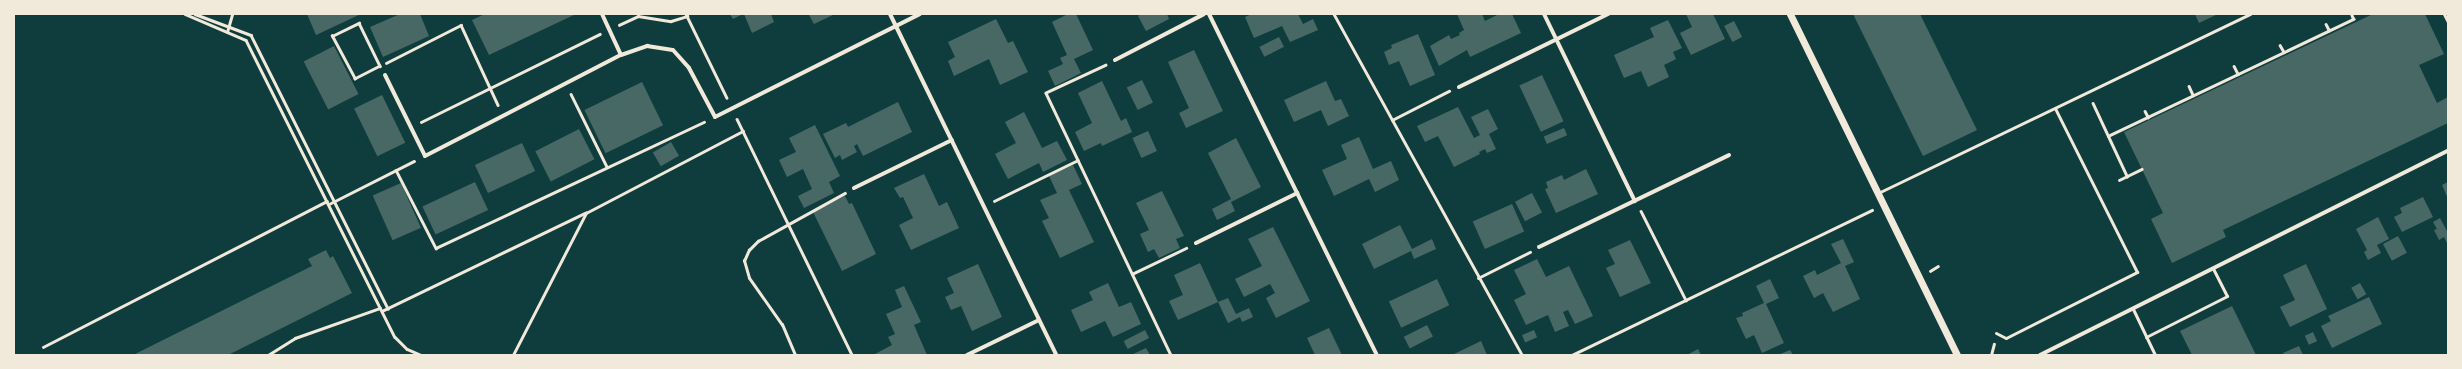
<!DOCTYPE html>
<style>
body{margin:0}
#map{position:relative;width:2462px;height:369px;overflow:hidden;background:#0f3d3e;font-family:"PT Serif",serif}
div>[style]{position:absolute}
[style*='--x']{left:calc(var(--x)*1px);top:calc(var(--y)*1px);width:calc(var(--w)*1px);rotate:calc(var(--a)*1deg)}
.building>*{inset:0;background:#486865;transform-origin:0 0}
.path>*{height:2.5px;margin:-1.25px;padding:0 1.25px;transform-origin:1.25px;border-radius:1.25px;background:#f1e9da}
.service>*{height:3px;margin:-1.5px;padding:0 1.5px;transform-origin:1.5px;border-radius:1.5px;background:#f1e9da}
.minor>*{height:4px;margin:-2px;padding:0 2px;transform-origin:2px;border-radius:2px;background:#f1e9da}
.tertiary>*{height:7px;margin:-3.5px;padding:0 3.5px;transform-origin:3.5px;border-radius:3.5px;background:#f1e9da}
span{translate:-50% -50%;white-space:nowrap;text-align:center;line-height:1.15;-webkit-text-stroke:3px #f1e9da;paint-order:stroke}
.frame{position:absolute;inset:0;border:15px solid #f1e9da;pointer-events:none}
</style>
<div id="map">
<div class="building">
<div style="clip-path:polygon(307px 14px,361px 14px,316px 35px)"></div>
<div style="clip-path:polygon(400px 14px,420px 14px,429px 36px,383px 57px,370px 27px)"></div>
<div style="clip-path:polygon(485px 14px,576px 14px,489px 55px,472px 20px)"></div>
<div style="clip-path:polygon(730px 14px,743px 14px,733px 19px)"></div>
<div style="clip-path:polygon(744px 14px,771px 14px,774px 22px,752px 33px)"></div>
<div style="clip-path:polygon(835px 14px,814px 24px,809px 15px,811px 14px)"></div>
<div style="clip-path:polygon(1068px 14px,1076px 14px,1093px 50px,1074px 59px,1081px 73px,1055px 86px,1048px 71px,1063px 64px,1060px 58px,1067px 55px,1052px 22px)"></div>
<div style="clip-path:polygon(1141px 14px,1167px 14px,1169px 19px,1146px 31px,1138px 16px)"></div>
<div style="clip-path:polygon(1252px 14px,1298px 14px,1303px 24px,1313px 19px,1318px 30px,1290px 42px,1282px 26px,1254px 38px,1245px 17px)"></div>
<div style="clip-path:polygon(1457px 14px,1482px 14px,1485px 21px,1499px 14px,1512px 14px,1521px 33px,1470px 57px,1467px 50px,1439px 66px,1430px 46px,1449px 35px,1451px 39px,1460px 35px,1459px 33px,1464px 30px)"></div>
<div style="clip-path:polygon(1686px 14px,1713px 14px,1725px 39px,1691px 55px,1680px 33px,1692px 27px)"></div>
<div style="clip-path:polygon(1853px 14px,1920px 14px,1977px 130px,1923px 156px)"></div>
<div style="clip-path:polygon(2195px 14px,2218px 14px,2199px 23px)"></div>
<div style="clip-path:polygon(2373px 14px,2425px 14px,2444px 54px,2419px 65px,2437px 103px,2448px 97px,2448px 123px,2223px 230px,2226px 237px,2172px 263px,2151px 219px,2163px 213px,2124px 132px)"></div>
<div style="clip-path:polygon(996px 19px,1008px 43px,1013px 41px,1028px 72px,1000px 85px,989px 59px,954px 76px,948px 61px,955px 57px,948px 42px)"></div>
<div style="clip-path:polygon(1668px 20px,1682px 48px,1673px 52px,1676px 59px,1664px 65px,1669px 77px,1648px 87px,1641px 71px,1624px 78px,1614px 55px,1654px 37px,1650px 28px)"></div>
<div style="left:1734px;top:21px;width:18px;height:11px;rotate:63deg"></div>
<div style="clip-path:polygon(1418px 34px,1435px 75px,1410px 86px,1399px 61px,1389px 65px,1384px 52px,1392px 48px,1391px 45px)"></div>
<div style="left:1279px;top:37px;width:11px;height:22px;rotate:63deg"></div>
<div style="left:334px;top:46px;width:54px;height:34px;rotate:63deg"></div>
<div style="clip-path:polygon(1194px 50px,1223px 111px,1186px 128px,1179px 113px,1189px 108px,1168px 62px)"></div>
<div style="left:1542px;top:75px;width:51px;height:25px;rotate:65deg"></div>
<div style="left:1142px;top:80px;width:25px;height:17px;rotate:64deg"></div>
<div style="clip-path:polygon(1102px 81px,1121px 121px,1126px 118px,1132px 132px,1102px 146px,1101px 143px,1084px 151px,1075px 132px,1092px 123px,1078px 93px)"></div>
<div style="clip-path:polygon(1326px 81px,1335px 101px,1341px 99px,1349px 116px,1328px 126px,1321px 110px,1294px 122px,1284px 100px)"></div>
<div style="left:642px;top:82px;width:48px;height:64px;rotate:64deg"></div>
<div style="left:382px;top:95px;width:53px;height:31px;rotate:64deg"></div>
<div style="clip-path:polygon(898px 102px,912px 132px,863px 156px,857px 144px,854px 146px,857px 152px,842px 160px,840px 155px,835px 158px,823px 134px,846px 123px,848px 127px)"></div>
<div style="clip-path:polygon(1458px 107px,1474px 138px,1480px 135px,1471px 117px,1488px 109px,1498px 129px,1489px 134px,1496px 149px,1487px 153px,1485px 149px,1479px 152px,1480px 154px,1454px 167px,1438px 136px,1425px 142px,1417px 126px)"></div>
<div style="clip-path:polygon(1024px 112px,1042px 148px,1057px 141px,1067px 160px,1043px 172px,1039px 163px,1008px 179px,995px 154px,1016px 143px,1005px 122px)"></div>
<div style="clip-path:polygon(815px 125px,840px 176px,829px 182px,834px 193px,804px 208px,798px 196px,812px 189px,803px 169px,787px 177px,779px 160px,796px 152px,789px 138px)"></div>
<div style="left:1564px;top:128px;width:8px;height:22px;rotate:67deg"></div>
<div style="left:579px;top:129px;width:34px;height:49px;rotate:63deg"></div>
<div style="left:1148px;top:131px;width:22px;height:17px;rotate:66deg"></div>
<div style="clip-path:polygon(1359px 137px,1373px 169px,1391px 161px,1399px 180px,1375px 192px,1369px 179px,1334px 196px,1322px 170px,1347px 159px,1341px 145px)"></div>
<div style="clip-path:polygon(1236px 138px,1261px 187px,1231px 202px,1235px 211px,1217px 220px,1212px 209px,1231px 199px,1208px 153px)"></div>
<div style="left:671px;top:142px;width:16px;height:21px;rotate:60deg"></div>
<div style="left:522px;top:143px;width:31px;height:52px;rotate:65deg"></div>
<div style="clip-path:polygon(1073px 165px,1082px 184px,1069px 190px,1094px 242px,1060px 258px,1042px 221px,1049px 218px,1040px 200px,1057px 193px,1049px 176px)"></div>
<div style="clip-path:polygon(1586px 169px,1598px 194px,1556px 213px,1545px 189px,1548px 188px,1546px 182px,1562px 175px,1564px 180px)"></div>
<div style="clip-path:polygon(924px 174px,939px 206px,947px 202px,959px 228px,911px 250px,899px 225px,913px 218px,903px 197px,900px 198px,894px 188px)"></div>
<div style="left:475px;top:182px;width:31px;height:58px;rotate:65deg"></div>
<div style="clip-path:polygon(2448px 182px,2448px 199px,2442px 185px)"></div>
<div style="left:401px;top:183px;width:49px;height:31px;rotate:66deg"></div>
<div style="clip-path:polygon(1162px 191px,1184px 236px,1176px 239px,1180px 248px,1159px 258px,1154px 249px,1148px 252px,1140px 234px,1149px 230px,1136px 203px)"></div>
<div style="left:1532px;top:193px;width:22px;height:19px;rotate:63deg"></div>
<div style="clip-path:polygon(845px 196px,849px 204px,852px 203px,876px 254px,842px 271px,813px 212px)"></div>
<div style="clip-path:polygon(2423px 197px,2433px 217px,2402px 232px,2394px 217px,2402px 213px,2400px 208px)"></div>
<div style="left:1512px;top:204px;width:30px;height:43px;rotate:66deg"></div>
<div style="clip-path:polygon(2378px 217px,2389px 239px,2377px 245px,2381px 253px,2368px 260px,2364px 252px,2367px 250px,2356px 229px)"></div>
<div style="clip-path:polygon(2440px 218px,2448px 233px,2448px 245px,2444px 237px,2439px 240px,2434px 230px,2437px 229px,2433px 222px)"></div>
<div style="clip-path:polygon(1400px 225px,1412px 249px,1432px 239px,1436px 249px,1414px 259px,1411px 251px,1374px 269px,1362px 244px)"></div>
<div style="clip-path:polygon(1273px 227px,1310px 301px,1276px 318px,1266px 298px,1275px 293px,1270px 284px,1244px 297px,1235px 279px,1262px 266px,1248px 239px)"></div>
<div style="left:2398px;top:236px;width:19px;height:17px;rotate:62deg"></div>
<div style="clip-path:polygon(1843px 239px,1854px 262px,1845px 266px,1860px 299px,1833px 312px,1823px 293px,1814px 298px,1803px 276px,1815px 270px,1817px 275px,1841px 263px,1831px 244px)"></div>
<div style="clip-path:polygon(1630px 240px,1651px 283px,1620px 297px,1606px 268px,1615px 264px,1608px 250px)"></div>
<div style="clip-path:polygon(326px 250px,330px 258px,333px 256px,352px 293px,228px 355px,133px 355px,312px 266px,308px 259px)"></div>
<div style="clip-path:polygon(1537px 259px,1546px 277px,1569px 266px,1593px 316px,1575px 324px,1568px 310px,1563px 312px,1569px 326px,1555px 332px,1548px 315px,1526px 325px,1514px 300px,1526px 294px,1514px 270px)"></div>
<div style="clip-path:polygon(1200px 263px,1218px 302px,1178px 320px,1169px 301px,1183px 295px,1174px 275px)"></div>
<div style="clip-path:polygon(978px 264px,1002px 317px,972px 331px,961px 306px,951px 310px,945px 297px,954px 293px,947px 278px)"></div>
<div style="clip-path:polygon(2306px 264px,2327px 309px,2290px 327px,2280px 307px,2295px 300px,2283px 275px)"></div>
<div style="left:1437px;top:279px;width:29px;height:53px;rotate:65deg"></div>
<div style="clip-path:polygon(1770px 279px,1779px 298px,1766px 304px,1784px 343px,1762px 353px,1754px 335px,1746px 339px,1736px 318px,1743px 316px,1742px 313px,1764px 303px,1756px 286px)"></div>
<div style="clip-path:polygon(1108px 283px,1119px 307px,1131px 302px,1141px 324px,1113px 337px,1105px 321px,1081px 332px,1071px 310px,1093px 300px,1089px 292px)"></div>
<div style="left:2360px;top:283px;width:13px;height:10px;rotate:61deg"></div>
<div style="clip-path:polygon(904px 286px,921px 322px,914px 325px,927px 355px,873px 355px,892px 345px,888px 337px,895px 334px,886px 314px,902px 307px,895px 290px)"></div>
<div style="clip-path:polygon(2369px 297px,2382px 324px,2332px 348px,2321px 326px,2331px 321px,2328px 316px)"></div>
<div style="clip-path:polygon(1228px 298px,1236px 314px,1249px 308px,1253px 317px,1242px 322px,1240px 317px,1228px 323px,1218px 302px)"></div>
<div style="clip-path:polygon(2232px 306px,2256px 355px,2192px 355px,2180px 331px)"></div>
<div style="left:1427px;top:325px;width:13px;height:26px;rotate:63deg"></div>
<div style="clip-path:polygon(1329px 328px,1342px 355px,1315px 355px,1307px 338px)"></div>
<div style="left:1145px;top:330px;width:9px;height:24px;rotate:63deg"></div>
<div style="left:1534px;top:330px;width:8px;height:13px;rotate:67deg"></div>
<div style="left:2313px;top:332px;width:10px;height:9px;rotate:66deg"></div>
<div style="clip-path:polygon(1481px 341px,1487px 355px,1452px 355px)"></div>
<div style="clip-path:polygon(2299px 346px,2303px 355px,2284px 355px,2283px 353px)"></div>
<div style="clip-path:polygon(1146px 348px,1150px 355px,1131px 355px)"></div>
<div style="clip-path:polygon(1698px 349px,1701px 355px,1687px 355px)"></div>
<div style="clip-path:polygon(1790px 350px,1793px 355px,1778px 355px)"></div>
</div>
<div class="path">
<div style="--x:185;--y:14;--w:66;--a:23.1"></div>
<div style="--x:246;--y:40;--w:332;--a:63.4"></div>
<div style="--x:395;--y:337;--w:17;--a:45"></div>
<div style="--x:407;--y:349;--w:15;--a:23"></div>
<div style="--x:195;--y:14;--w:60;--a:20.6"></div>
<div style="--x:251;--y:35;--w:306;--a:63.4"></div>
<div style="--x:686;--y:14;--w:93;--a:64"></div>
<div style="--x:1334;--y:14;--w:389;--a:61.1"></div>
<div style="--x:359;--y:23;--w:48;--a:64"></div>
<div style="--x:380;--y:66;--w:28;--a:153"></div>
<div style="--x:355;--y:79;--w:49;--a:-118.1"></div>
<div style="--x:332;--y:36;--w:30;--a:-26"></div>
<div style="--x:2326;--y:24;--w:7;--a:63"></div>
<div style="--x:619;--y:25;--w:21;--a:-25"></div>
<div style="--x:638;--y:16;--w:33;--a:9"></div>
<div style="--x:671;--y:21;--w:17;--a:-17"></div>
<div style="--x:227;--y:32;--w:19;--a:-74"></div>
<div style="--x:2280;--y:45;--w:8;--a:60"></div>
<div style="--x:386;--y:63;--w:84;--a:-26.9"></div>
<div style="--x:461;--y:25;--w:88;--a:65.2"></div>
<div style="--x:1106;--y:65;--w:66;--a:155"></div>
<div style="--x:1046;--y:93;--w:290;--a:64.5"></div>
<div style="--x:2234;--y:66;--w:9;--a:63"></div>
<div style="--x:2189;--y:86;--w:10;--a:66"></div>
<div style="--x:571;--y:94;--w:81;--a:63.7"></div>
<div style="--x:2093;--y:103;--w:81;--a:65"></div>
<div style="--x:2145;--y:111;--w:7;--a:63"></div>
<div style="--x:737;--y:119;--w:263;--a:64"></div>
<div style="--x:1392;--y:120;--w:64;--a:-27"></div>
<div style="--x:421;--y:122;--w:199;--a:-26.2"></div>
<div style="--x:2108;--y:136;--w:272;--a:-25.5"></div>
<div style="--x:2353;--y:19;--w:5;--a:-112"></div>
<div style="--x:396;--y:170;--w:88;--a:62.9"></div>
<div style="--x:436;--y:248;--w:296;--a:-25.2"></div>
<div style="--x:2119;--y:180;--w:25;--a:-26"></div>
<div style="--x:994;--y:201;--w:93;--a:-26"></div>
<div style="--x:329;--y:204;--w:95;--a:-26.8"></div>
<div style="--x:1641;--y:211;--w:100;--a:63.2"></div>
<div style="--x:1930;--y:271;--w:9;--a:-32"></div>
<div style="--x:1132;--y:274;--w:60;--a:-25.7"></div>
<div style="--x:1478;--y:278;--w:58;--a:-26.6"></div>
<div style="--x:382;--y:311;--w:225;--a:-25.8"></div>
<div style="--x:43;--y:347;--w:319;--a:-27.2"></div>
<div style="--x:268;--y:355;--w:32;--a:-32"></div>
<div style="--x:295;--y:338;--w:90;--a:-19.4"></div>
<div style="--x:513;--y:355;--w:160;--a:-62.8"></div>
<div style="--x:586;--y:213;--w:177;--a:-27.6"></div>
<div style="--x:795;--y:355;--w:33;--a:-113"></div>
<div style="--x:782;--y:325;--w:57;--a:-125.1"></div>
<div style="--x:749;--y:278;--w:18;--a:-106"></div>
<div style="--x:744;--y:261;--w:12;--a:-66"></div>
<div style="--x:749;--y:250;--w:13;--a:-45"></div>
<div style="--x:758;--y:241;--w:99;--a:-28.9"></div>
<div style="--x:1572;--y:355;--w:333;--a:-25.8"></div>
<div style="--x:1991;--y:355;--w:11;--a:-75"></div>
</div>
<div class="service">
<div style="--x:2444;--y:14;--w:9;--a:63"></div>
<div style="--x:1878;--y:193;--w:413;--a:-25.7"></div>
<div style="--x:2133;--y:309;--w:51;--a:64.4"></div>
<div style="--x:1996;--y:333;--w:11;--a:27"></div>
<div style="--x:2006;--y:338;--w:147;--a:-26.7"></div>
<div style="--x:2137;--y:272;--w:183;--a:-116.6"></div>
<div style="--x:2146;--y:337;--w:91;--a:-26.8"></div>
<div style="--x:2227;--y:296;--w:30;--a:-117"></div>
</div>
<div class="minor">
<div style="--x:602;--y:14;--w:45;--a:65.1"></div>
<div style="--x:890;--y:14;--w:379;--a:64"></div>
<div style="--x:1209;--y:14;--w:380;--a:63.8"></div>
<div style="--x:1544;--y:14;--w:208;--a:64.1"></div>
<div style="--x:1115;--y:60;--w:100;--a:-27.3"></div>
<div style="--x:385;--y:75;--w:90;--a:63.7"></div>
<div style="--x:425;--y:156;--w:220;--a:-27.3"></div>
<div style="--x:621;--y:55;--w:28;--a:-19"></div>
<div style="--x:647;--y:46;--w:26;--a:9"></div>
<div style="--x:673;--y:50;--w:24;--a:48"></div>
<div style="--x:689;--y:68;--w:55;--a:62"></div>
<div style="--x:715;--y:117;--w:229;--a:-26.7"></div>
<div style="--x:1459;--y:87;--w:166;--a:-26.1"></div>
<div style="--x:854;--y:188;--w:109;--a:-26.1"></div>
<div style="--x:1196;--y:243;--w:113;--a:-26.3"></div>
<div style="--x:1539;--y:247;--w:211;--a:-25.8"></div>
<div style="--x:967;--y:355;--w:80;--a:-25.9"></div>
<div style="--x:2040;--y:355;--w:456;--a:-26.6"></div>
</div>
<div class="tertiary">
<div style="--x:1790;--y:14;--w:380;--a:63.9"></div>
</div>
<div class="frame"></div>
</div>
